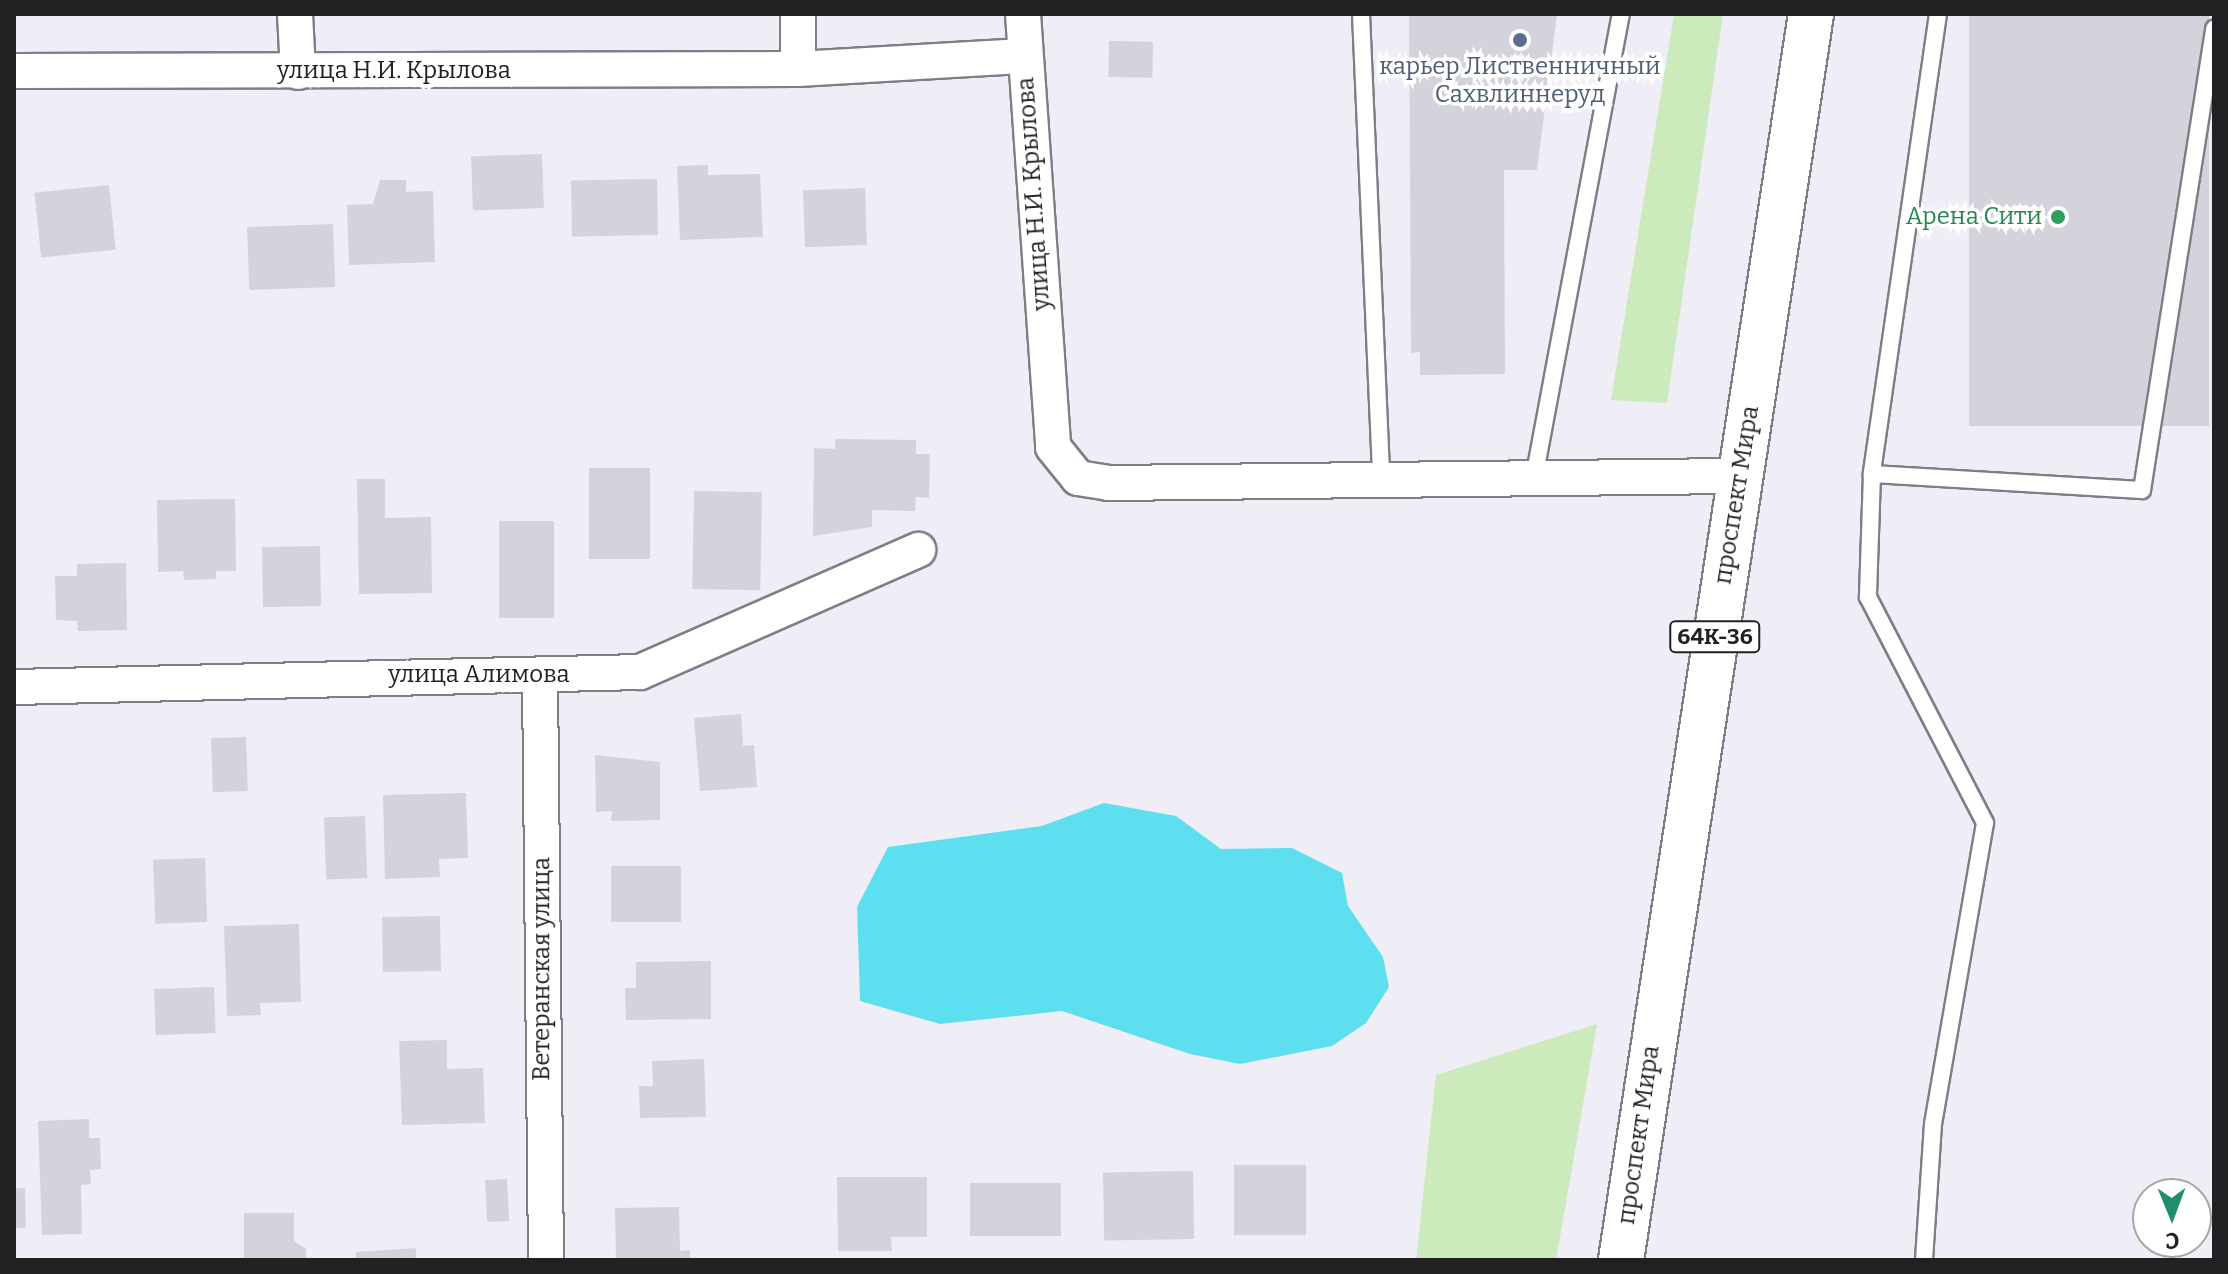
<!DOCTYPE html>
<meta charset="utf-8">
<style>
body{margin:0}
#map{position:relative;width:2228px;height:1274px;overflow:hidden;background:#efedf6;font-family:Bitter,serif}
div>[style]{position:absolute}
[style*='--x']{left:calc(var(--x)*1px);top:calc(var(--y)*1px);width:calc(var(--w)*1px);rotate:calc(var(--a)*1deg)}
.green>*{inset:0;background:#cceabc}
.water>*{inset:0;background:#5ddfef}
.building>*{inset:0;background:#d4d2db;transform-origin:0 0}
.roads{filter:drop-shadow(2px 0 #7f7d86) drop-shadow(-2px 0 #7f7d86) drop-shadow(0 2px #7f7d86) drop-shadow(0 -2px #7f7d86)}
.service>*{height:16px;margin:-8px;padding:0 8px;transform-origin:8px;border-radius:8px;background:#fff}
.minor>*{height:34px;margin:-17px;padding:0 17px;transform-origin:17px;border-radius:17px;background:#fff}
.primary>*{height:44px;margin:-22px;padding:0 22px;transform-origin:22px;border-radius:22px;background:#fff}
.dots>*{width:22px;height:22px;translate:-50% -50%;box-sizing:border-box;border:4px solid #fff;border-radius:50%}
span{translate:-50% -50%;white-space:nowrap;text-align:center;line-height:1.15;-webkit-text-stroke:7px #fff;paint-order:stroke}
.shield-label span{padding:2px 6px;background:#fff;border:2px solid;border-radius:6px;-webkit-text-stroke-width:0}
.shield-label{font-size:22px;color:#212124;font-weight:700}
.service-label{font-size:24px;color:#4e5e75}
.street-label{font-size:24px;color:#212124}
.leisure-label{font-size:24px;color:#27864d}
.right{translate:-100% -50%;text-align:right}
.frame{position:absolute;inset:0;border:16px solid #212124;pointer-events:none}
.north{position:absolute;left:2132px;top:1178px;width:80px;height:80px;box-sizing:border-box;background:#fff;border:2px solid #a6a6a7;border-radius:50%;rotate:179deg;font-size:22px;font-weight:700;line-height:32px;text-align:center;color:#212124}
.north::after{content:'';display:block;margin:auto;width:28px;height:36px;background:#208d6d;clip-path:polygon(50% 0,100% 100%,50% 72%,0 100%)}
</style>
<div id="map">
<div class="green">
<div style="clip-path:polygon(1674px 14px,1723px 14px,1667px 403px,1611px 400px)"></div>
<div style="clip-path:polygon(1597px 1024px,1556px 1260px,1416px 1260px,1436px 1075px)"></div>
</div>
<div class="water">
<div style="clip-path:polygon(1104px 803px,1176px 816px,1221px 849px,1292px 848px,1342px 873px,1348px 906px,1383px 957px,1389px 987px,1366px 1023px,1332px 1046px,1240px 1064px,1190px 1054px,1062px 1011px,940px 1024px,860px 1001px,857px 907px,888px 847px,1042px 826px)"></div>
</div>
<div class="building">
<div style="clip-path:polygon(1409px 14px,1557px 14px,1537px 170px,1504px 170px,1505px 374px,1420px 375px,1420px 352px,1411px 353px)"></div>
<div style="left:1969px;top:14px;width:240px;height:412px"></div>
<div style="left:1109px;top:41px;width:44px;height:36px;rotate:1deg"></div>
<div style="left:542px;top:154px;width:54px;height:71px;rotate:88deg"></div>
<div style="clip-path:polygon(708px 165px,708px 175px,760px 174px,763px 237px,680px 240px,677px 166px)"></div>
<div style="left:657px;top:179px;width:56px;height:86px;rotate:89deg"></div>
<div style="clip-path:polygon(380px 180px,406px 180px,406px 192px,433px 191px,435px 262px,349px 265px,347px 205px,373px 204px)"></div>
<div style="left:109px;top:185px;width:65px;height:75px;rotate:84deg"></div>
<div style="left:865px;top:188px;width:57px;height:62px;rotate:88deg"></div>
<div style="left:333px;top:224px;width:63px;height:86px;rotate:88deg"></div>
<div style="clip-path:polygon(835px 439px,916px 440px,916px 454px,930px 454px,929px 498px,916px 497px,915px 511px,872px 510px,872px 527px,813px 536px,814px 448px,835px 449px)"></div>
<div style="left:589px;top:468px;width:61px;height:91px"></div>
<div style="clip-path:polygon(357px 479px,385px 479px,385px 518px,431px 517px,432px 593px,359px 594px)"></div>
<div style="left:694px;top:491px;width:68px;height:98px;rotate:1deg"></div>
<div style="clip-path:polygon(235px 499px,236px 571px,216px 571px,216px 579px,184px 580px,183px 571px,158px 572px,157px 500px)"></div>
<div style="left:499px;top:521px;width:55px;height:97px"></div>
<div style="left:320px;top:546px;width:60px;height:58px;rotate:89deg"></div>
<div style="clip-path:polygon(126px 563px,127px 630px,78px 631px,77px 621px,56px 620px,55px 576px,77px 576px,77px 564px)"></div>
<div style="clip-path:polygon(741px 714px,743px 746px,754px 745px,757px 787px,700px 791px,694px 718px)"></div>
<div style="left:246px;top:737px;width:54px;height:35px;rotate:88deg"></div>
<div style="clip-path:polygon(595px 755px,660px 762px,660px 820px,611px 821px,612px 811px,596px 812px)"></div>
<div style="clip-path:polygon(466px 793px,468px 858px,439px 859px,440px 877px,385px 879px,383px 795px)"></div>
<div style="left:365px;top:816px;width:62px;height:41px;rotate:88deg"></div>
<div style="left:205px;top:858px;width:64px;height:52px;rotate:88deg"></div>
<div style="left:611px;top:866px;width:70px;height:56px"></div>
<div style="left:440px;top:916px;width:55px;height:58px;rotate:89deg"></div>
<div style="clip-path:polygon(299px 924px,301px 1002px,260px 1003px,261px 1015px,227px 1016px,224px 926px)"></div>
<div style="clip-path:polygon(711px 961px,711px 1019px,626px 1020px,625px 988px,636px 988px,636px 962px)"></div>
<div style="left:214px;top:987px;width:46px;height:60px;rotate:88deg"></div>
<div style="clip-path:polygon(447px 1040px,447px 1069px,483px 1068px,485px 1123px,402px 1125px,399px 1041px)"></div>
<div style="clip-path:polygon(704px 1059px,706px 1117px,640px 1118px,639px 1086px,653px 1086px,652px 1061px)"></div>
<div style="clip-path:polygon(89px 1119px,89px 1138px,100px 1138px,101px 1169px,90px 1170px,91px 1184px,81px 1185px,82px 1234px,42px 1235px,38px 1121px)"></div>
<div style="left:1306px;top:1165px;width:70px;height:72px;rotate:90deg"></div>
<div style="left:1193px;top:1171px;width:68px;height:90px;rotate:89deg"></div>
<div style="clip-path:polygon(837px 1177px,927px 1177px,927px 1237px,891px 1237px,892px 1251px,838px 1251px)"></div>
<div style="left:507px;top:1179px;width:42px;height:22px;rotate:87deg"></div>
<div style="left:1061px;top:1183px;width:53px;height:91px;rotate:90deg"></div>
<div style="left:25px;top:1188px;width:40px;height:11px;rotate:89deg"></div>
<div style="clip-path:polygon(679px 1207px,680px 1251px,690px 1250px,690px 1260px,616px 1260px,615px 1208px)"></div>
<div style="clip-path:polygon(244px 1213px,294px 1213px,294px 1241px,306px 1249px,306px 1260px,244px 1260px)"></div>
<div style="clip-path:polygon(416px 1248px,416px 1260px,356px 1260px,356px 1252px)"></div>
</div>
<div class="roads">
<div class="service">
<div style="--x:1361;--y:14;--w:467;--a:87.5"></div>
<div style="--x:1938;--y:14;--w:465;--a:98.2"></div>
<div style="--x:1872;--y:474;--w:270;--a:3.4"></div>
<div style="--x:2142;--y:490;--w:467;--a:-81.1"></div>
<div style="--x:1872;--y:474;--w:123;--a:91.9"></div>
<div style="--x:1868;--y:597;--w:254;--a:62.6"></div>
<div style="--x:1985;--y:823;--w:305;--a:99.8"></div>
<div style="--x:1933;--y:1124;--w:136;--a:93.8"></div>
<div style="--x:1534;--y:478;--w:472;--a:-79.4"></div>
</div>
<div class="minor">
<div style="--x:295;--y:14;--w:58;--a:87"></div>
<div style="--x:1023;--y:14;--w:434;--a:86"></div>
<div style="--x:1053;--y:447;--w:40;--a:51"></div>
<div style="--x:1078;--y:478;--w:30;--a:9"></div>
<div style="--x:1108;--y:483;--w:631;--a:-0.64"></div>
<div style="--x:798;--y:69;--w:55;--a:-90"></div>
<div style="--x:14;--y:71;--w:784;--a:-0.15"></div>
<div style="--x:798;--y:69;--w:225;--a:-3.3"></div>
<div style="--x:540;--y:678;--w:582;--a:89.41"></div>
<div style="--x:14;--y:687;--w:626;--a:-1.37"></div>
<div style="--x:640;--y:672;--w:304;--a:-23.7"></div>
</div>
<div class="primary">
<div style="--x:1621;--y:1260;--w:1260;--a:-81.33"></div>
</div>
</div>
<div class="dots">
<div style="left:1520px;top:40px;background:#5c6f8a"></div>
<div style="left:2058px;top:217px;background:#2e9e5b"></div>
</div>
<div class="shield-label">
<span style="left:1715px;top:637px">64К-36</span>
</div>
<div class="service-label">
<span style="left:1520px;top:81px">карьер Лиственничный<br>Сахвлиннеруд</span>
</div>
<div class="street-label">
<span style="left:394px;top:71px">улица Н.И. Крылова</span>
<span style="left:1034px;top:194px;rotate:-94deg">улица Н.И. Крылова</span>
<span style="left:1737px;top:495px;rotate:-81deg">проспект Мира</span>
<span style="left:479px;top:675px">улица Алимова</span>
<span style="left:542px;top:969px;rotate:-90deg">Ветеранская улица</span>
<span style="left:1639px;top:1135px;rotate:-82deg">проспект Мира</span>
</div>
<div class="leisure-label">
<span class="right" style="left:2042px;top:217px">Арена Сити</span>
</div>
<div class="frame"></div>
<div class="north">С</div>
</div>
